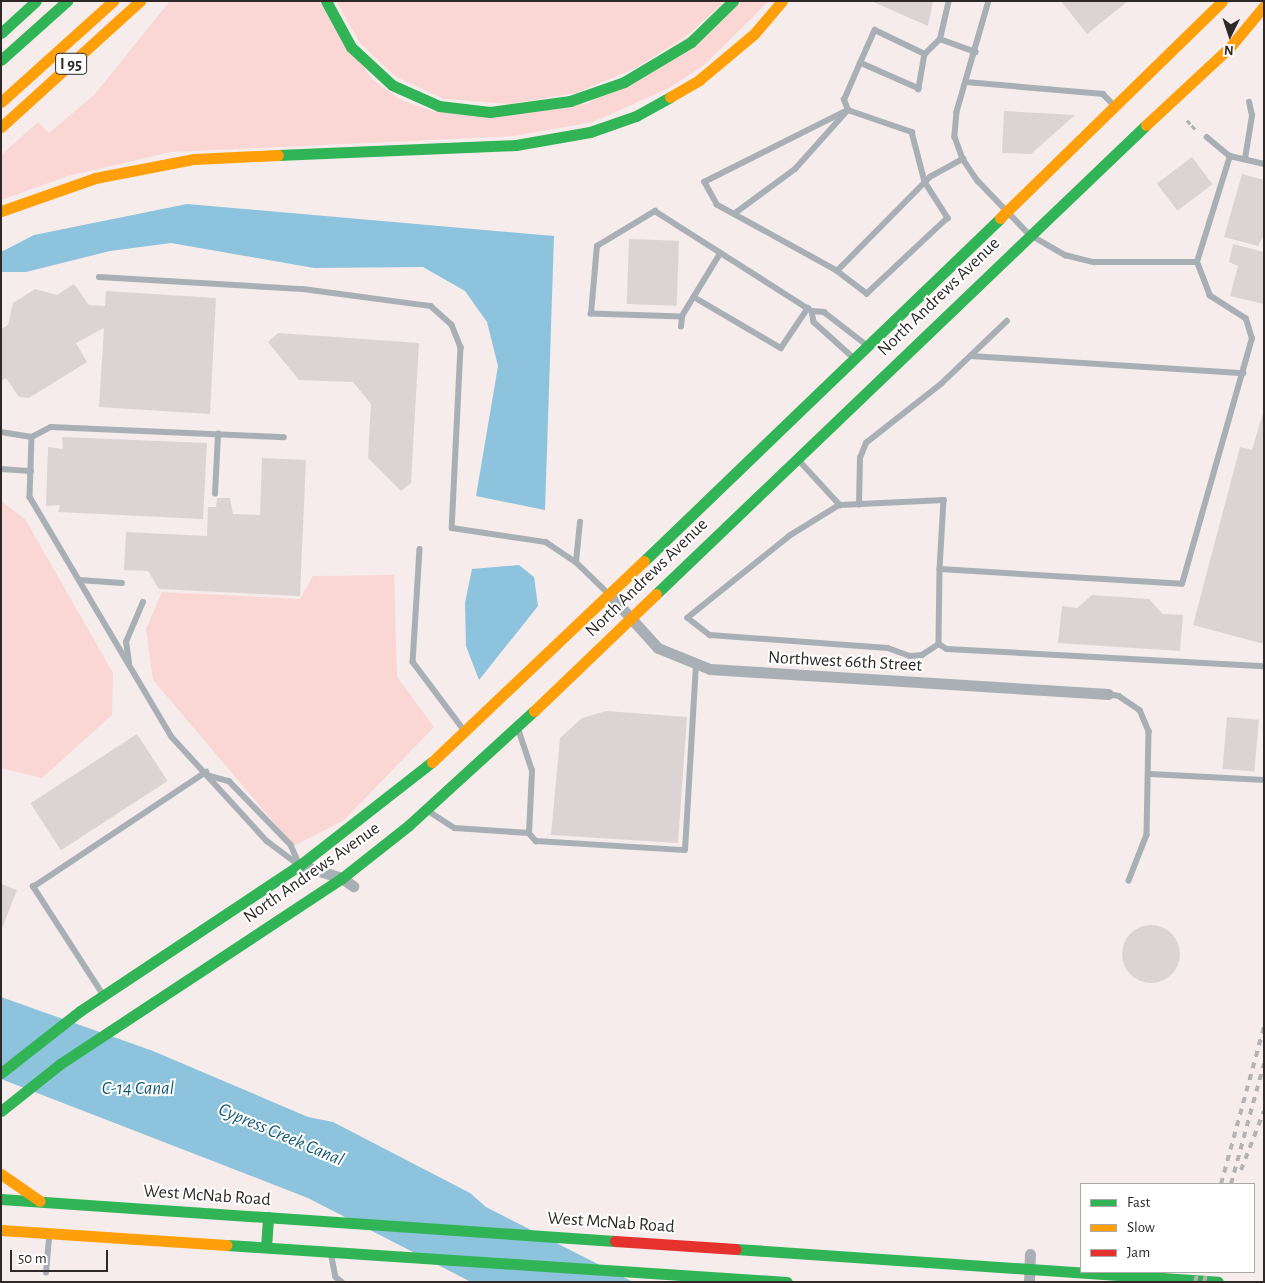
<!DOCTYPE html>
<style>
body{margin:0}
#map{position:relative;width:1265px;height:1283px;overflow:hidden;background:#f6eceb;font-family:"Alegreya Sans",sans-serif}
div>[style]{position:absolute}
[style*='--x']{left:calc(var(--x)*1px);top:calc(var(--y)*1px);width:calc(var(--w)*1px);rotate:calc(var(--a)*1deg)}
.green>*{inset:0;background:#fad7d5}
.water>*{inset:0;background:#8dc3dc}
.building>*{inset:0;background:#dcd4d3;transform-origin:0 0}
.round{border-radius:50%}
.path>*{height:2.5px;margin-top:-1.25px;transform-origin:0;background:repeating-linear-gradient(90deg,#aeb0b4 0 5px,transparent 0 7.5px)}
.lane>*{height:5.5px;margin:-2.75px;padding:0 2.75px;transform-origin:2.75px;border-radius:2.75px;background:#a9b0b5}
.street>*{height:11px;margin:-5.5px;padding:0 5.5px;transform-origin:5.5px;border-radius:5.5px;background:#a9b0b5}
.fast>*{height:11px;margin:-5.5px;padding:0 5.5px;transform-origin:5.5px;border-radius:5.5px;background:#30b455}
.slow>*{height:11px;margin:-5.5px;padding:0 5.5px;transform-origin:5.5px;border-radius:5.5px;background:#ff9f0a}
.jam>*{height:11px;margin:-5.5px;padding:0 5.5px;transform-origin:5.5px;border-radius:5.5px;background:#e5322d}
.rail>*{height:4px;margin-top:-2px;transform-origin:0;background:repeating-linear-gradient(90deg,#b4b2b4 0 6px,transparent 0 12px)}
span{translate:-50% -50%;white-space:nowrap;text-align:center;line-height:1.15;-webkit-text-stroke:4px #fff;paint-order:stroke}
.shield-label span{padding:1px 4px;background:#fff;border:1px solid;border-radius:4px;-webkit-text-stroke-width:0}
.shield-label{font-size:16px;color:#2f2828;font-weight:700}
.street-label{font-size:18px;color:#2f2828}
.water-label{font-size:19px;color:#195a73;font-style:italic}
.frame{position:absolute;inset:0;border:2px solid #2f2828;pointer-events:none}
.legend{position:absolute;left:1080px;top:1183px;width:175px;height:90px;box-sizing:border-box;background:#fff;border:1px solid #aca9a9;margin:0;padding:6px 9px;list-style:none;font-size:15px;color:#2f2828}
.legend li{display:flex;align-items:center;gap:10px;height:25px}
.legend b{width:25px;border:1px solid #aca9a9}
.north{position:absolute;left:1205px;top:10px;width:50px;height:50px;-webkit-text-stroke:4px #fff;paint-order:stroke;rotate:184deg;font-size:14px;font-weight:700;line-height:20px;text-align:center;color:#2f2828}
.north::after{content:'';display:block;margin:auto;width:18px;height:22px;background:#2f2828;clip-path:polygon(50% 0,100% 100%,50% 72%,0 100%)}
.scale{position:absolute;left:10px;top:1250px;width:98px;height:22px;box-sizing:border-box;border:2px solid #2f2828;border-top:0;padding-left:6px;font-size:15px;line-height:18px;white-space:nowrap;color:#2f2828;-webkit-text-stroke:4px #fff;paint-order:stroke}
</style>
<div id="map">
<div class="green">
<div style="clip-path:polygon(170px 1px,319px 1px,372px 79px,401px 100px,435px 112px,587px 104px,742px 1px,769px 1px,703px 66px,669px 88px,593px 122px,514px 136px,171px 152px,68px 176px,1px 200px,1px 155px,38px 122px,49px 133px,94px 95px)"></div>
<div style="clip-path:polygon(336px 1px,725px 1px,688px 35px,634px 69px,576px 93px,509px 104px,444px 99px,396px 77px,360px 43px)"></div>
<div style="clip-path:polygon(1px 501px,25px 519px,113px 673px,112px 715px,42px 778px,1px 768px)"></div>
<div style="clip-path:polygon(394px 575px,397px 677px,434px 727px,344px 820px,294px 846px,153px 680px,146px 629px,162px 592px,300px 599px,313px 576px)"></div>
</div>
<div class="water">
<div style="clip-path:polygon(187px 204px,554px 236px,545px 510px,476px 496px,498px 366px,487px 322px,465px 291px,423px 267px,314px 268px,171px 243px,110px 251px,26px 272px,1px 272px,1px 252px,34px 235px)"></div>
<div style="clip-path:polygon(519px 565px,534px 577px,538px 606px,479px 680px,466px 646px,465px 603px,472px 569px)"></div>
<div style="clip-path:polygon(1px 997px,153px 1051px,308px 1117px,333px 1122px,470px 1193px,486px 1207px,633px 1282px,471px 1282px,308px 1198px,1px 1079px)"></div>
</div>
<div class="building">
<div style="clip-path:polygon(871px 1px,933px 1px,928px 26px)"></div>
<div style="clip-path:polygon(1061px 1px,1128px 1px,1087px 34px)"></div>
<div style="clip-path:polygon(1004px 111px,1075px 115px,1031px 154px,1002px 153px)"></div>
<div style="left:1192px;top:157px;width:34px;height:44px;rotate:53deg"></div>
<div style="clip-path:polygon(1242px 174px,1264px 180px,1264px 235px,1258px 246px,1224px 237px)"></div>
<div style="left:629px;top:239px;width:50px;height:65px;rotate:2deg"></div>
<div style="clip-path:polygon(1233px 244px,1264px 252px,1264px 304px,1230px 296px,1238px 266px,1229px 262px)"></div>
<div style="clip-path:polygon(74px 284px,89px 305px,105px 306px,106px 291px,216px 298px,210px 414px,99px 407px,104px 328px,76px 343px,87px 362px,29px 398px,19px 397px,6px 378px,1px 381px,1px 329px,8px 325px,13px 303px,35px 289px,57px 295px)"></div>
<div style="clip-path:polygon(278px 333px,419px 343px,411px 483px,401px 491px,368px 458px,371px 404px,353px 382px,299px 380px,268px 342px)"></div>
<div style="clip-path:polygon(1264px 410px,1264px 644px,1193px 625px,1240px 447px,1252px 450px)"></div>
<div style="clip-path:polygon(62px 437px,207px 443px,203px 519px,58px 512px,60px 505px,46px 506px,48px 447px,63px 449px)"></div>
<div style="clip-path:polygon(262px 458px,306px 460px,300px 596px,159px 589px,148px 571px,124px 570px,126px 532px,207px 536px,208px 507px,216px 507px,217px 498px,230px 498px,233px 514px,260px 515px)"></div>
<div style="clip-path:polygon(1092px 595px,1149px 599px,1163px 614px,1183px 615px,1180px 651px,1058px 643px,1062px 606px,1077px 608px)"></div>
<div style="clip-path:polygon(606px 711px,687px 717px,678px 843px,551px 835px,560px 738px,582px 718px)"></div>
<div style="left:1227px;top:717px;width:32px;height:52px;rotate:5deg"></div>
<div style="left:137px;top:734px;width:56px;height:127px;rotate:57deg"></div>
<div style="clip-path:polygon(1px 884px,17px 890px,1px 931px)"></div>
<div class="round" style="left:1122px;top:925px;width:58px;height:58px"></div>
</div>
<div class="path">
<div style="--x:1187;--y:120;--w:15;--a:48"></div>
</div>
<div class="lane">
<div style="--x:989;--y:1;--w:116;--a:106.1"></div>
<div style="--x:957;--y:112;--w:25;--a:95"></div>
<div style="--x:955;--y:137;--w:23;--a:70"></div>
<div style="--x:963;--y:159;--w:27;--a:56"></div>
<div style="--x:978;--y:181;--w:74;--a:46.1"></div>
<div style="--x:1029;--y:234;--w:42;--a:30.3"></div>
<div style="--x:1065;--y:255;--w:30;--a:14"></div>
<div style="--x:1094;--y:262;--w:103;--a:0"></div>
<div style="--x:1197;--y:262;--w:111;--a:-72.7"></div>
<div style="--x:1230;--y:156;--w:35;--a:13"></div>
<div style="--x:940;--y:39;--w:38;--a:20"></div>
<div style="--x:925;--y:54;--w:21;--a:-45"></div>
<div style="--x:940;--y:39;--w:39;--a:-77"></div>
<div style="--x:966;--y:82;--w:138;--a:5"></div>
<div style="--x:1103;--y:94;--w:16;--a:45"></div>
<div style="--x:848;--y:110;--w:68;--a:19"></div>
<div style="--x:912;--y:132;--w:52;--a:75.4"></div>
<div style="--x:925;--y:182;--w:43;--a:57.4"></div>
<div style="--x:948;--y:218;--w:111;--a:136.8"></div>
<div style="--x:867;--y:294;--w:38;--a:-143"></div>
<div style="--x:837;--y:271;--w:137;--a:-151.2"></div>
<div style="--x:717;--y:205;--w:26;--a:-119"></div>
<div style="--x:704;--y:182;--w:161;--a:-26.6"></div>
<div style="--x:1207;--y:137;--w:30;--a:40"></div>
<div style="--x:1245;--y:159;--w:44;--a:-80.8"></div>
<div style="--x:1252;--y:116;--w:14;--a:-102"></div>
<div style="--x:734;--y:214;--w:76;--a:-36.4"></div>
<div style="--x:795;--y:169;--w:79;--a:-48.1"></div>
<div style="--x:848;--y:110;--w:11;--a:-112"></div>
<div style="--x:844;--y:100;--w:40;--a:-66.6"></div>
<div style="--x:860;--y:63;--w:36;--a:-66"></div>
<div style="--x:875;--y:30;--w:55;--a:25.6"></div>
<div style="--x:925;--y:54;--w:36;--a:100"></div>
<div style="--x:919;--y:89;--w:64;--a:-156.2"></div>
<div style="--x:721;--y:253;--w:75;--a:121.4"></div>
<div style="--x:682;--y:317;--w:91;--a:-178.1"></div>
<div style="--x:591;--y:314;--w:68;--a:-85"></div>
<div style="--x:597;--y:246;--w:68;--a:-31.1"></div>
<div style="--x:655;--y:211;--w:186;--a:32.5"></div>
<div style="--x:812;--y:311;--w:12;--a:5"></div>
<div style="--x:824;--y:312;--w:56;--a:37.7"></div>
<div style="--x:837;--y:271;--w:132;--a:-45.3"></div>
<div style="--x:930;--y:177;--w:38;--a:-29"></div>
<div style="--x:99;--y:277;--w:204;--a:3.4"></div>
<div style="--x:303;--y:289;--w:129;--a:7.6"></div>
<div style="--x:431;--y:306;--w:28;--a:42"></div>
<div style="--x:452;--y:325;--w:24;--a:68"></div>
<div style="--x:461;--y:347;--w:181;--a:92.8"></div>
<div style="--x:452;--y:528;--w:95;--a:8.5"></div>
<div style="--x:546;--y:542;--w:36;--a:34"></div>
<div style="--x:576;--y:562;--w:46;--a:44.1"></div>
<div style="--x:694;--y:297;--w:101;--a:30.4"></div>
<div style="--x:781;--y:348;--w:48;--a:-56"></div>
<div style="--x:812;--y:311;--w:11;--a:80"></div>
<div style="--x:814;--y:322;--w:57;--a:42.1"></div>
<div style="--x:681;--y:327;--w:10;--a:-84"></div>
<div style="--x:971;--y:356;--w:273;--a:3.6"></div>
<div style="--x:1;--y:432;--w:31;--a:9"></div>
<div style="--x:32;--y:437;--w:60;--a:91.9"></div>
<div style="--x:30;--y:497;--w:279;--a:59.4"></div>
<div style="--x:172;--y:737;--w:141;--a:47.6"></div>
<div style="--x:267;--y:841;--w:39;--a:37"></div>
<div style="--x:32;--y:437;--w:21;--a:-28"></div>
<div style="--x:51;--y:427;--w:233;--a:2.5"></div>
<div style="--x:797;--y:458;--w:64;--a:47.5"></div>
<div style="--x:840;--y:505;--w:104;--a:-2.8"></div>
<div style="--x:944;--y:500;--w:69;--a:93.3"></div>
<div style="--x:940;--y:569;--w:242;--a:3.5"></div>
<div style="--x:1182;--y:584;--w:255;--a:-74.1"></div>
<div style="--x:1252;--y:339;--w:21;--a:-107"></div>
<div style="--x:1246;--y:319;--w:43;--a:-147.4"></div>
<div style="--x:1210;--y:296;--w:36;--a:-111"></div>
<div style="--x:1;--y:469;--w:30;--a:4"></div>
<div style="--x:215;--y:494;--w:60;--a:-87.1"></div>
<div style="--x:840;--y:505;--w:59;--a:148.2"></div>
<div style="--x:790;--y:536;--w:131;--a:141.2"></div>
<div style="--x:688;--y:618;--w:28;--a:38"></div>
<div style="--x:710;--y:635;--w:178;--a:4.2"></div>
<div style="--x:888;--y:648;--w:23;--a:20"></div>
<div style="--x:910;--y:656;--w:12;--a:-5"></div>
<div style="--x:922;--y:655;--w:20;--a:-33"></div>
<div style="--x:859;--y:505;--w:47;--a:-88.8"></div>
<div style="--x:860;--y:458;--w:16;--a:-68"></div>
<div style="--x:866;--y:443;--w:95;--a:-38.2"></div>
<div style="--x:941;--y:384;--w:91;--a:-43.7"></div>
<div style="--x:420;--y:549;--w:113;--a:93.5"></div>
<div style="--x:413;--y:662;--w:85;--a:53.1"></div>
<div style="--x:576;--y:562;--w:40;--a:-84.3"></div>
<div style="--x:940;--y:569;--w:75;--a:90.8"></div>
<div style="--x:939;--y:644;--w:9;--a:32"></div>
<div style="--x:947;--y:649;--w:317;--a:3.1"></div>
<div style="--x:79;--y:580;--w:43;--a:4"></div>
<div style="--x:129;--y:663;--w:21;--a:-98"></div>
<div style="--x:126;--y:642;--w:43;--a:-67"></div>
<div style="--x:1108;--y:694;--w:11;--a:10"></div>
<div style="--x:1119;--y:696;--w:25;--a:34"></div>
<div style="--x:1140;--y:710;--w:23;--a:67"></div>
<div style="--x:1149;--y:731;--w:104;--a:91.1"></div>
<div style="--x:1147;--y:835;--w:49;--a:111.4"></div>
<div style="--x:1151;--y:774;--w:113;--a:3"></div>
<div style="--x:210;--y:776;--w:20;--a:15"></div>
<div style="--x:229;--y:781;--w:89;--a:45.9"></div>
<div style="--x:291;--y:845;--w:22;--a:66"></div>
<div style="--x:427;--y:810;--w:33;--a:33"></div>
<div style="--x:455;--y:828;--w:74;--a:3.9"></div>
<div style="--x:529;--y:833;--w:62;--a:-87.2"></div>
<div style="--x:532;--y:771;--w:44;--a:-108.4"></div>
<div style="--x:529;--y:833;--w:11;--a:49"></div>
<div style="--x:536;--y:841;--w:149;--a:3.5"></div>
<div style="--x:685;--y:850;--w:185;--a:-86.6"></div>
<div style="--x:103;--y:995;--w:129;--a:-122.9"></div>
<div style="--x:33;--y:887;--w:208;--a:-33.6"></div>
<div style="--x:331;--y:1252;--w:25;--a:79"></div>
<div style="--x:336;--y:1277;--w:8;--a:40"></div>
<div style="--x:46;--y:1273;--w:38;--a:-85"></div>
</div>
<div class="street">
<div style="--x:609;--y:594;--w:73;--a:47.8"></div>
<div style="--x:658;--y:648;--w:56;--a:22"></div>
<div style="--x:710;--y:669;--w:399;--a:3.6"></div>
<div style="--x:300;--y:865;--w:44;--a:17.2"></div>
<div style="--x:342;--y:878;--w:14;--a:36"></div>
<div style="--x:1029;--y:1282;--w:28;--a:-88"></div>
</div>
<div class="fast">
<div style="--x:326;--y:1;--w:52;--a:61.5"></div>
<div style="--x:351;--y:47;--w:56;--a:42.8"></div>
<div style="--x:392;--y:85;--w:51;--a:24.1"></div>
<div style="--x:439;--y:106;--w:51;--a:6.7"></div>
<div style="--x:490;--y:112;--w:81;--a:-7.8"></div>
<div style="--x:570;--y:101;--w:57;--a:-19.4"></div>
<div style="--x:624;--y:82;--w:78;--a:-30.8"></div>
<div style="--x:691;--y:42;--w:59;--a:-44.3"></div>
<div style="--x:1;--y:33;--w:47;--a:-42.4"></div>
<div style="--x:1;--y:60;--w:89;--a:-41.8"></div>
<div style="--x:278;--y:155;--w:238;--a:-2.4"></div>
<div style="--x:516;--y:145;--w:75;--a:-10"></div>
<div style="--x:590;--y:132;--w:49;--a:-19.2"></div>
<div style="--x:636;--y:116;--w:39;--a:-29"></div>
<div style="--x:644;--y:561;--w:494;--a:-43.9"></div>
<div style="--x:656;--y:594;--w:678;--a:-43.75"></div>
<div style="--x:1;--y:1073;--w:100;--a:-38.1"></div>
<div style="--x:80;--y:1011;--w:264;--a:-33.6"></div>
<div style="--x:300;--y:865;--w:167;--a:-38"></div>
<div style="--x:1;--y:1111;--w:75;--a:-38.5"></div>
<div style="--x:60;--y:1064;--w:338;--a:-33.4"></div>
<div style="--x:342;--y:878;--w:85;--a:-38.3"></div>
<div style="--x:409;--y:825;--w:169;--a:-42.4"></div>
<div style="--x:1;--y:1199;--w:615;--a:3.91"></div>
<div style="--x:227;--y:1245;--w:561;--a:3.78"></div>
<div style="--x:266;--y:1247;--w:30;--a:-86"></div>
<div style="--x:736;--y:1249;--w:483;--a:3.9"></div>
</div>
<div class="slow">
<div style="--x:670;--y:97;--w:34;--a:-30"></div>
<div style="--x:699;--y:80;--w:72;--a:-39.9"></div>
<div style="--x:754;--y:34;--w:43;--a:-49.7"></div>
<div style="--x:1;--y:102;--w:151;--a:-42"></div>
<div style="--x:1146;--y:125;--w:115;--a:-42.9"></div>
<div style="--x:1230;--y:47;--w:53;--a:-50.3"></div>
<div style="--x:1;--y:127;--w:188;--a:-42.2"></div>
<div style="--x:1;--y:211;--w:100;--a:-19.3"></div>
<div style="--x:95;--y:178;--w:101;--a:-10.9"></div>
<div style="--x:194;--y:159;--w:84;--a:-2.7"></div>
<div style="--x:1000;--y:218;--w:310;--a:-44.3"></div>
<div style="--x:534;--y:711;--w:169;--a:-43.8"></div>
<div style="--x:432;--y:762;--w:292;--a:-43.5"></div>
<div style="--x:1;--y:1174;--w:47;--a:34.7"></div>
<div style="--x:1;--y:1230;--w:226;--a:3.8"></div>
</div>
<div class="jam">
<div style="--x:615;--y:1241;--w:121;--a:3.8"></div>
</div>
<div class="rail">
<div style="--x:1241;--y:1170;--w:63;--a:-68.7"></div>
<div style="--x:1221;--y:1184;--w:163;--a:-74.7"></div>
<div style="--x:1231;--y:1184;--w:125;--a:-74.7"></div>
<div style="--x:1195;--y:1282;--w:10;--a:-73"></div>
<div style="--x:1204;--y:1282;--w:10;--a:-73"></div>
</div>
<div class="shield-label">
<span style="left:71px;top:64px">I 95</span>
</div>
<div class="street-label">
<span style="left:939px;top:297px;rotate:-44deg">North Andrews Avenue</span>
<span style="left:647px;top:578px;rotate:-44deg">North Andrews Avenue</span>
<span style="left:845px;top:662px;rotate:3deg">Northwest 66th Street</span>
<span style="left:312px;top:873px;rotate:-35deg">North Andrews Avenue</span>
<span style="left:207px;top:1196px;rotate:4deg">West McNab Road</span>
<span style="left:611px;top:1223px;rotate:4deg">West McNab Road</span>
</div>
<div class="water-label">
<span style="left:138px;top:1089px">C-14 Canal</span>
<span style="left:281px;top:1135px;rotate:23deg">Cypress Creek Canal</span>
</div>
<div class="frame"></div>
<ul class="legend">
<li><b style="height:6px;background:#30b455"></b>Fast</li>
<li><b style="height:6px;background:#ff9f0a"></b>Slow</li>
<li><b style="height:6px;background:#e5322d"></b>Jam</li>
</ul>
<div class="north">N</div>
<div class="scale">50 m</div>
</div>
